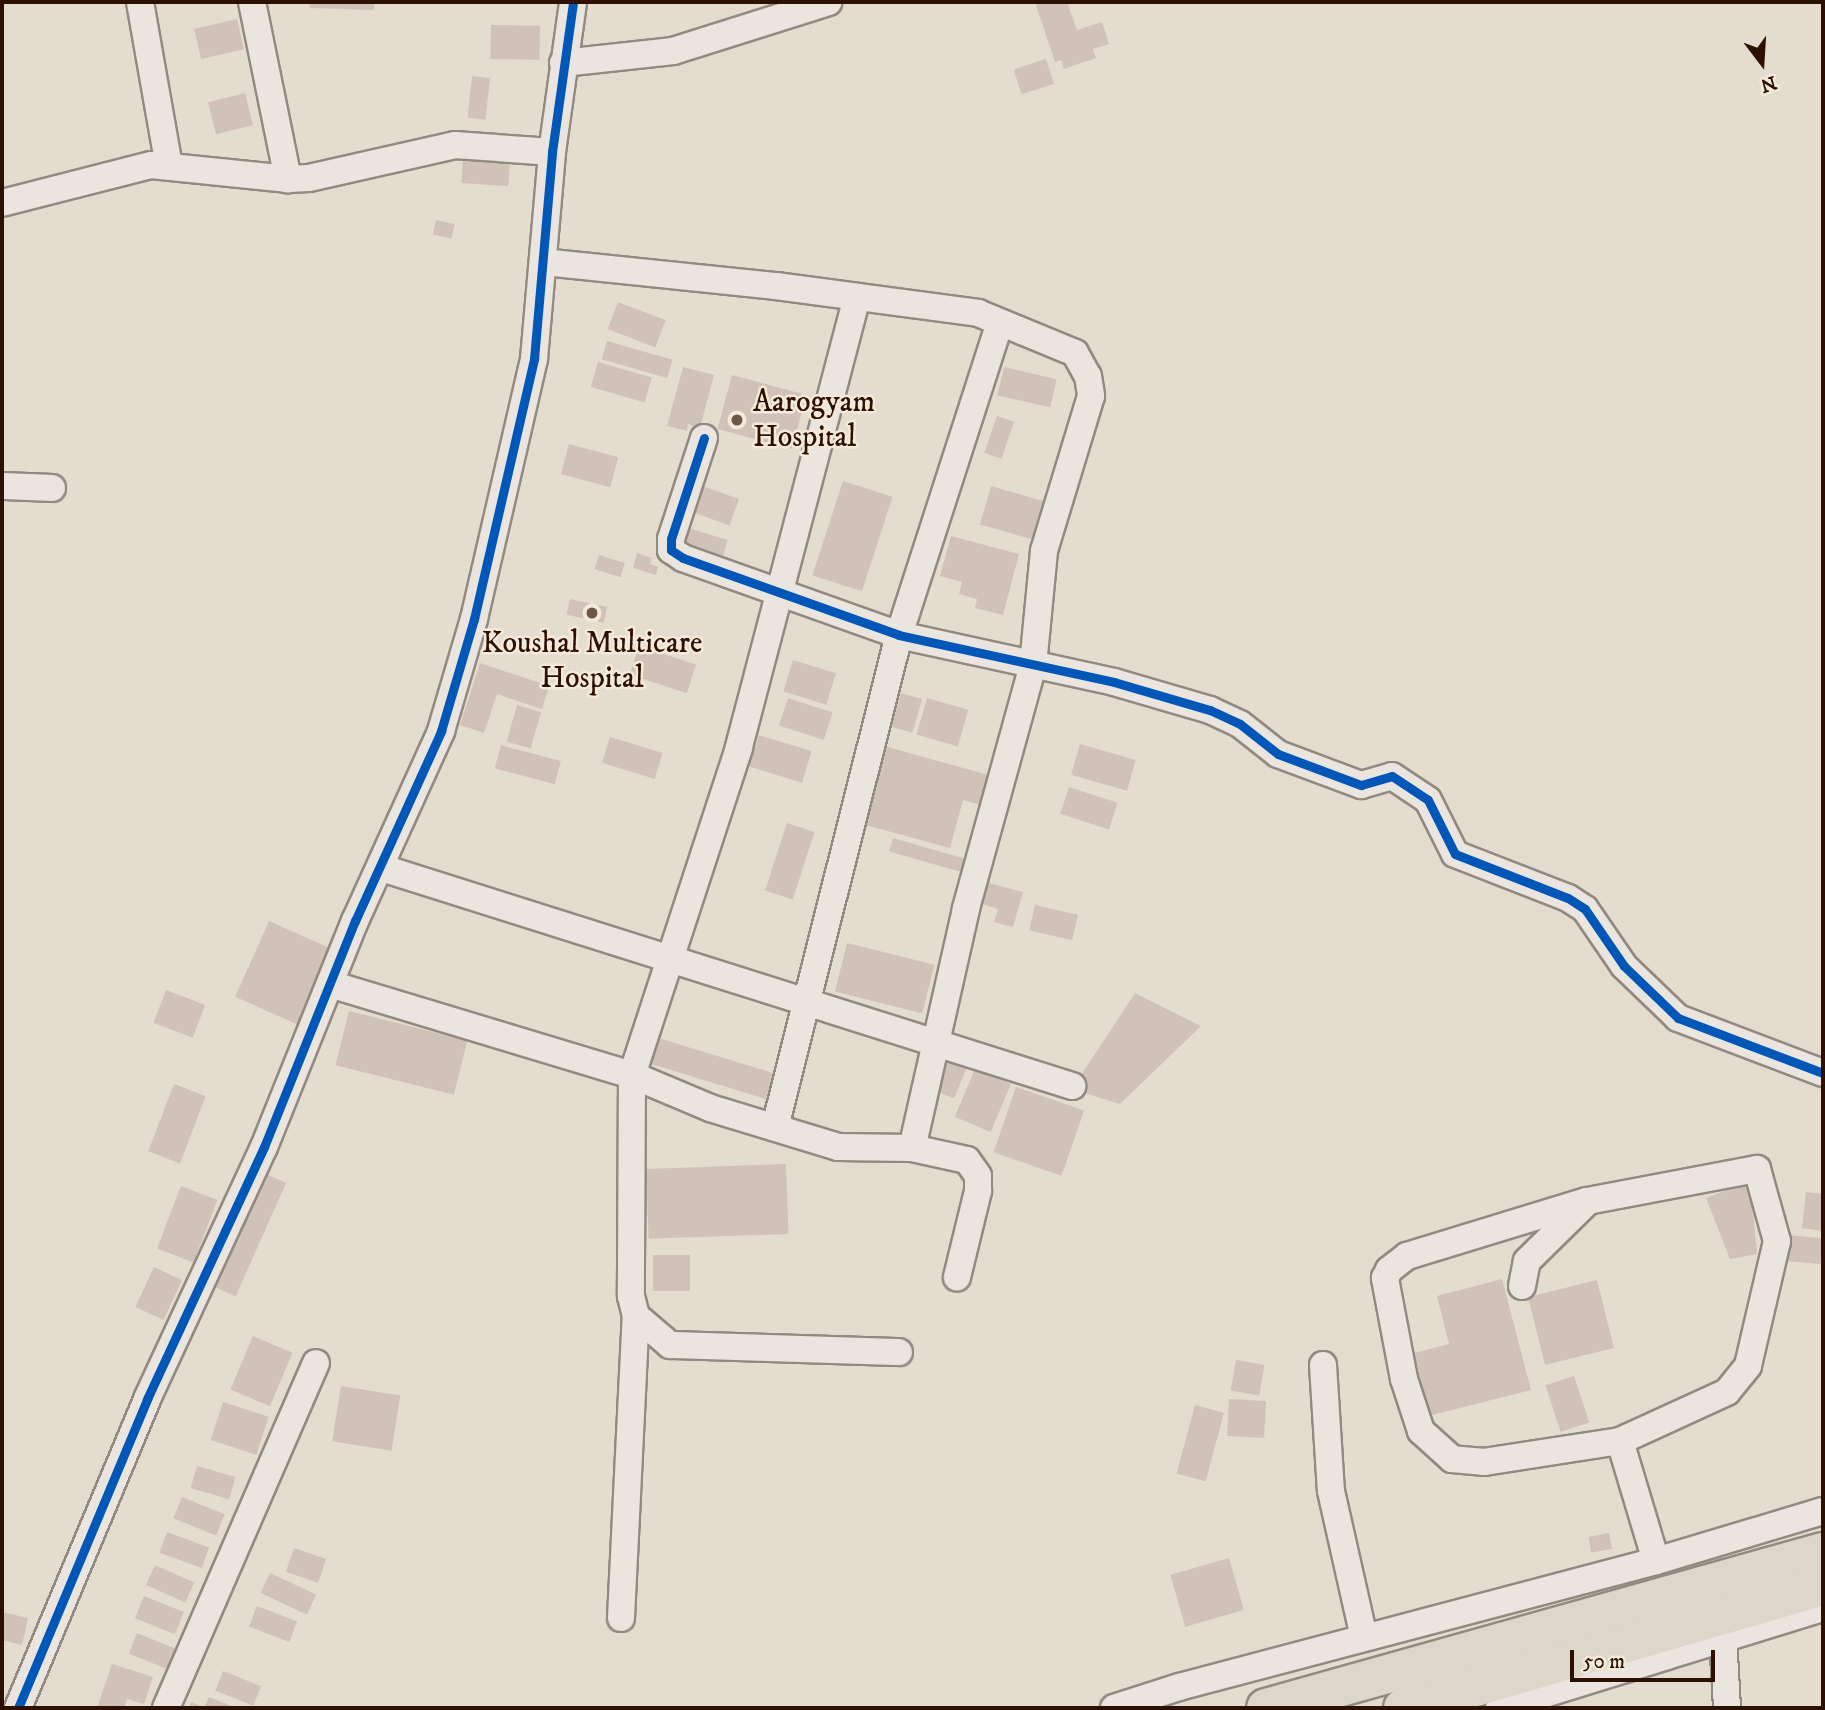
<!DOCTYPE html>
<style>
body{margin:0}
#map{position:relative;width:1825px;height:1710px;overflow:hidden;background:#e4dccf;font-family:"IM FELL DW Pica",serif}
div>[style]{position:absolute}
[style*='--x']{left:calc(var(--x)*1px);top:calc(var(--y)*1px);width:calc(var(--w)*1px);rotate:calc(var(--a)*1deg)}
.building>*{inset:0;background:#d0c2b8;transform-origin:0 0}
.roads{filter:drop-shadow(2px 0 #928a80) drop-shadow(-2px 0 #928a80) drop-shadow(0 2px #928a80) drop-shadow(0 -2px #928a80)}
.minor>*{height:26px;margin:-13px;padding:0 13px;transform-origin:13px;border-radius:13px;background:#eae6df}
.highway>*{height:38px;margin:-19px;padding:0 19px;transform-origin:19px;border-radius:19px;background:#ddd6ca}
.cycleway>*{height:9px;margin:-4.5px;padding:0 4.5px;transform-origin:4.5px;border-radius:4.5px;background:#0057b8}
.dots>*{width:19px;height:19px;translate:-50% -50%;box-sizing:border-box;border:4px solid #f3eada;border-radius:50%}
span{translate:-50% -50%;white-space:nowrap;text-align:center;line-height:1.15;-webkit-text-stroke:5px #f3eada;paint-order:stroke}
.poi-label{font-size:30px;color:#2d1001}
.left{translate:0 -50%;text-align:left}
.frame{position:absolute;inset:0;border:4px solid #2d1001;pointer-events:none}
.north{position:absolute;left:1727px;top:28px;width:70px;height:70px;-webkit-text-stroke:5px #f3eada;paint-order:stroke;rotate:163deg;font-size:19px;font-weight:700;line-height:28px;text-align:center;color:#2d1001}
.north::after{content:'';display:block;margin:auto;width:24px;height:32px;background:#2d1001;clip-path:polygon(50% 0,100% 100%,50% 72%,0 100%)}
.scale{position:absolute;left:1570px;top:1650px;width:145px;height:32px;box-sizing:border-box;border:4px solid #2d1001;border-top:0;padding-left:9px;font-size:21px;line-height:24px;white-space:nowrap;color:#2d1001;-webkit-text-stroke:5px #f3eada;paint-order:stroke}
</style>
<div id="map">
<div class="building">
<div style="clip-path:polygon(309px 2px,374px 2px,374px 10px,310px 8px)"></div>
<div style="clip-path:polygon(1035px 2px,1077px 2px,1068px 5px,1077px 30px,1102px 22px,1109px 44px,1093px 49px,1096px 58px,1064px 69px,1061px 60px,1055px 62px)"></div>
<div style="left:237px;top:19px;width:31px;height:44px;rotate:77deg"></div>
<div style="left:491px;top:25px;width:49px;height:34px;rotate:1deg"></div>
<div style="left:1046px;top:59px;width:26px;height:34px;rotate:72deg"></div>
<div style="left:472px;top:76px;width:18px;height:42px;rotate:6deg"></div>
<div style="left:245px;top:93px;width:33px;height:38px;rotate:76deg"></div>
<div style="left:463px;top:159px;width:47px;height:24px;rotate:4deg"></div>
<div style="left:436px;top:220px;width:19px;height:15px;rotate:12deg"></div>
<div style="left:618px;top:302px;width:51px;height:29px;rotate:21deg"></div>
<div style="left:607px;top:341px;width:68px;height:19px;rotate:16deg"></div>
<div style="left:598px;top:362px;width:56px;height:26px;rotate:16deg"></div>
<div style="clip-path:polygon(683px 367px,714px 375px,700px 428px,688px 424px,687px 431px,667px 426px)"></div>
<div style="left:1004px;top:367px;width:54px;height:29px;rotate:13deg"></div>
<div style="left:732px;top:375px;width:77px;height:56px;rotate:15deg"></div>
<div style="left:997px;top:416px;width:18px;height:39px;rotate:19deg"></div>
<div style="left:569px;top:444px;width:51px;height:31px;rotate:15deg"></div>
<div style="left:843px;top:481px;width:52px;height:99px;rotate:18deg"></div>
<div style="left:692px;top:482px;width:50px;height:28px;rotate:20deg"></div>
<div style="left:991px;top:486px;width:54px;height:40px;rotate:16deg"></div>
<div style="left:675px;top:524px;width:55px;height:26px;rotate:17deg"></div>
<div style="clip-path:polygon(951px 536px,1019px 554px,1003px 615px,975px 608px,977px 599px,959px 594px,962px 582px,940px 576px)"></div>
<div style="clip-path:polygon(637px 553px,652px 558px,650px 564px,658px 567px,656px 575px,633px 568px)"></div>
<div style="left:599px;top:555px;width:27px;height:15px;rotate:17deg"></div>
<div style="left:570px;top:599px;width:38px;height:16px;rotate:12deg"></div>
<div style="left:639px;top:646px;width:60px;height:30px;rotate:18deg"></div>
<div style="left:793px;top:660px;width:45px;height:33px;rotate:17deg"></div>
<div style="clip-path:polygon(480px 663px,549px 686px,542px 709px,497px 694px,484px 733px,460px 725px)"></div>
<div style="left:901px;top:693px;width:22px;height:35px;rotate:16deg"></div>
<div style="left:788px;top:698px;width:47px;height:29px;rotate:18deg"></div>
<div style="left:927px;top:698px;width:43px;height:38px;rotate:16deg"></div>
<div style="left:517px;top:705px;width:25px;height:38px;rotate:16deg"></div>
<div style="left:759px;top:735px;width:55px;height:33px;rotate:17deg"></div>
<div style="left:610px;top:737px;width:55px;height:27px;rotate:17deg"></div>
<div style="left:1080px;top:744px;width:58px;height:32px;rotate:16deg"></div>
<div style="left:501px;top:745px;width:62px;height:24px;rotate:15deg"></div>
<div style="clip-path:polygon(880px 745px,996px 777px,988px 807px,963px 800px,950px 848px,858px 823px)"></div>
<div style="left:1069px;top:787px;width:51px;height:28px;rotate:18deg"></div>
<div style="left:787px;top:823px;width:29px;height:71px;rotate:18deg"></div>
<div style="left:893px;top:838px;width:74px;height:14px;rotate:16deg"></div>
<div style="clip-path:polygon(989px 883px,1023px 892px,1013px 927px,994px 922px,998px 909px,983px 904px)"></div>
<div style="left:1035px;top:905px;width:44px;height:26px;rotate:13deg"></div>
<div style="left:269px;top:921px;width:70px;height:83px;rotate:24deg"></div>
<div style="left:847px;top:943px;width:90px;height:50px;rotate:14deg"></div>
<div style="left:166px;top:990px;width:42px;height:35px;rotate:21deg"></div>
<div style="clip-path:polygon(1135px 993px,1201px 1026px,1120px 1104px,1072px 1089px)"></div>
<div style="left:349px;top:1011px;width:122px;height:56px;rotate:14deg"></div>
<div style="left:655px;top:1037px;width:124px;height:27px;rotate:17deg"></div>
<div style="left:945px;top:1057px;width:24px;height:35px;rotate:22deg"></div>
<div style="left:975px;top:1069px;width:39px;height:52px;rotate:23deg"></div>
<div style="left:174px;top:1084px;width:34px;height:72px;rotate:21deg"></div>
<div style="left:1016px;top:1087px;width:72px;height:69px;rotate:19deg"></div>
<div style="left:786px;top:1164px;width:70px;height:140px;rotate:88deg"></div>
<div style="left:266px;top:1174px;width:22px;height:124px;rotate:24deg"></div>
<div style="clip-path:polygon(1750px 1181px,1757px 1254px,1730px 1259px,1706px 1198px)"></div>
<div style="left:181px;top:1186px;width:39px;height:67px;rotate:21deg"></div>
<div style="clip-path:polygon(1806px 1192px,1823px 1194px,1823px 1231px,1802px 1228px)"></div>
<div style="left:1787px;top:1235px;width:36px;height:26px;rotate:5deg"></div>
<div style="left:653px;top:1255px;width:37px;height:36px"></div>
<div style="left:154px;top:1267px;width:31px;height:44px;rotate:25deg"></div>
<div style="clip-path:polygon(1502px 1279px,1531px 1390px,1420px 1418px,1403px 1356px,1449px 1344px,1437px 1296px)"></div>
<div style="left:1597px;top:1280px;width:70px;height:71px;rotate:76deg"></div>
<div style="left:253px;top:1336px;width:43px;height:58px;rotate:23deg"></div>
<div style="left:1236px;top:1360px;width:29px;height:31px;rotate:10deg"></div>
<div style="left:1574px;top:1376px;width:49px;height:30px;rotate:72deg"></div>
<div style="left:341px;top:1386px;width:60px;height:56px;rotate:9deg"></div>
<div style="left:1229px;top:1399px;width:37px;height:37px;rotate:3deg"></div>
<div style="left:223px;top:1402px;width:48px;height:40px;rotate:18deg"></div>
<div style="left:1195px;top:1405px;width:30px;height:71px;rotate:15deg"></div>
<div style="left:197px;top:1466px;width:40px;height:23px;rotate:16deg"></div>
<div style="left:182px;top:1497px;width:46px;height:23px;rotate:22deg"></div>
<div style="left:167px;top:1532px;width:45px;height:22px;rotate:20deg"></div>
<div style="left:1609px;top:1533px;width:16px;height:21px;rotate:79deg"></div>
<div style="left:294px;top:1548px;width:34px;height:25px;rotate:19deg"></div>
<div style="left:1229px;top:1558px;width:54px;height:61px;rotate:74deg"></div>
<div style="left:155px;top:1565px;width:43px;height:22px;rotate:24deg"></div>
<div style="left:270px;top:1573px;width:51px;height:22px;rotate:25deg"></div>
<div style="left:144px;top:1596px;width:43px;height:24px;rotate:22deg"></div>
<div style="left:257px;top:1606px;width:43px;height:22px;rotate:21deg"></div>
<div style="clip-path:polygon(2px 1612px,28px 1618px,22px 1645px,2px 1640px)"></div>
<div style="left:137px;top:1633px;width:42px;height:22px;rotate:22deg"></div>
<div style="clip-path:polygon(112px 1664px,153px 1677px,144px 1704px,127px 1699px,124px 1708px,97px 1708px)"></div>
<div style="left:223px;top:1671px;width:41px;height:21px;rotate:22deg"></div>
<div style="clip-path:polygon(209px 1697px,236px 1708px,189px 1708px,191px 1702px,204px 1707px)"></div>
</div>
<div class="roads">
<div class="minor">
<div style="--x:140;--y:2;--w:167;--a:80"></div>
<div style="--x:252;--y:2;--w:181;--a:78.5"></div>
<div style="--x:563;--y:63;--w:111;--a:-6.2"></div>
<div style="--x:673;--y:51;--w:163;--a:-17.5"></div>
<div style="--x:2;--y:203;--w:154;--a:-14.3"></div>
<div style="--x:151;--y:165;--w:138;--a:5.8"></div>
<div style="--x:288;--y:179;--w:21;--a:-3"></div>
<div style="--x:309;--y:178;--w:150;--a:-12.7"></div>
<div style="--x:455;--y:145;--w:97;--a:4.1"></div>
<div style="--x:543;--y:262;--w:234;--a:5.9"></div>
<div style="--x:776;--y:286;--w:204;--a:7.6"></div>
<div style="--x:978;--y:313;--w:105;--a:22.4"></div>
<div style="--x:1075;--y:353;--w:26;--a:61"></div>
<div style="--x:1088;--y:376;--w:20;--a:81"></div>
<div style="--x:1091;--y:396;--w:162;--a:106.9"></div>
<div style="--x:1044;--y:551;--w:115;--a:95.5"></div>
<div style="--x:1033;--y:665;--w:253;--a:105.4"></div>
<div style="--x:966;--y:909;--w:245;--a:102.7"></div>
<div style="--x:857;--y:297;--w:466;--a:104.7"></div>
<div style="--x:739;--y:748;--w:344;--a:108.1"></div>
<div style="--x:632;--y:1075;--w:221;--a:90.3"></div>
<div style="--x:631;--y:1296;--w:21;--a:76"></div>
<div style="--x:636;--y:1316;--w:45;--a:40.5"></div>
<div style="--x:670;--y:1345;--w:229;--a:1.8"></div>
<div style="--x:704;--y:438;--w:106;--a:108.1"></div>
<div style="--x:671;--y:539;--w:11;--a:90"></div>
<div style="--x:671;--y:550;--w:14;--a:34"></div>
<div style="--x:683;--y:558;--w:229;--a:19.6"></div>
<div style="--x:899;--y:635;--w:220;--a:12.3"></div>
<div style="--x:1114;--y:682;--w:100;--a:16.3"></div>
<div style="--x:1210;--y:710;--w:33;--a:25"></div>
<div style="--x:1240;--y:724;--w:48;--a:38.3"></div>
<div style="--x:1278;--y:754;--w:89;--a:20.5"></div>
<div style="--x:1361;--y:785;--w:32;--a:-16"></div>
<div style="--x:1392;--y:776;--w:43;--a:33.7"></div>
<div style="--x:1428;--y:800;--w:60;--a:63.4"></div>
<div style="--x:1455;--y:854;--w:121;--a:21.3"></div>
<div style="--x:1568;--y:898;--w:20;--a:33"></div>
<div style="--x:1585;--y:909;--w:69;--a:55.6"></div>
<div style="--x:1624;--y:966;--w:75;--a:43.9"></div>
<div style="--x:1678;--y:1018;--w:155;--a:20.8"></div>
<div style="--x:2;--y:486;--w:50;--a:2.3"></div>
<div style="--x:382;--y:868;--w:724;--a:17.53"></div>
<div style="--x:330;--y:984;--w:315;--a:16.8"></div>
<div style="--x:632;--y:1075;--w:85;--a:22.9"></div>
<div style="--x:710;--y:1108;--w:134;--a:16.9"></div>
<div style="--x:838;--y:1147;--w:74;--a:0.8"></div>
<div style="--x:912;--y:1148;--w:56;--a:12.3"></div>
<div style="--x:967;--y:1160;--w:19;--a:55"></div>
<div style="--x:978;--y:1176;--w:15;--a:90"></div>
<div style="--x:978;--y:1191;--w:89;--a:103.7"></div>
<div style="--x:775;--y:1127;--w:507;--a:-75.85"></div>
<div style="--x:899;--y:635;--w:328;--a:-72.1"></div>
<div style="--x:1757;--y:1169;--w:75;--a:74.5"></div>
<div style="--x:1777;--y:1241;--w:128;--a:103.1"></div>
<div style="--x:1748;--y:1366;--w:33;--a:129"></div>
<div style="--x:1727;--y:1392;--w:118;--a:155.4"></div>
<div style="--x:1620;--y:1441;--w:137;--a:171.2"></div>
<div style="--x:1485;--y:1462;--w:33;--a:-175"></div>
<div style="--x:1452;--y:1459;--w:42;--a:-137.9"></div>
<div style="--x:1421;--y:1431;--w:55;--a:-108.1"></div>
<div style="--x:1404;--y:1379;--w:103;--a:-100.7"></div>
<div style="--x:1385;--y:1278;--w:9;--a:-63"></div>
<div style="--x:1389;--y:1270;--w:23;--a:-38"></div>
<div style="--x:1407;--y:1256;--w:188;--a:-17"></div>
<div style="--x:1587;--y:1201;--w:173;--a:-10.7"></div>
<div style="--x:1522;--y:1286;--w:25;--a:-79"></div>
<div style="--x:1527;--y:1261;--w:81;--a:-44.5"></div>
<div style="--x:1323;--y:1365;--w:126;--a:86.4"></div>
<div style="--x:1331;--y:1491;--w:150;--a:77.3"></div>
<div style="--x:1620;--y:1441;--w:125;--a:73.3"></div>
<div style="--x:621;--y:1618;--w:302;--a:-87.2"></div>
<div style="--x:1723;--y:1636;--w:72;--a:86.8"></div>
<div style="--x:18;--y:1708;--w:335;--a:-67.3"></div>
<div style="--x:147;--y:1399;--w:278;--a:-65.1"></div>
<div style="--x:264;--y:1147;--w:244;--a:-68.1"></div>
<div style="--x:355;--y:921;--w:209;--a:-65.6"></div>
<div style="--x:441;--y:731;--w:117;--a:-73.6"></div>
<div style="--x:474;--y:619;--w:267;--a:-77"></div>
<div style="--x:534;--y:359;--w:208;--a:-85"></div>
<div style="--x:552;--y:152;--w:151;--a:-82"></div>
<div style="--x:166;--y:1708;--w:376;--a:-66.5"></div>
<div style="--x:1114;--y:1708;--w:68;--a:-17.9"></div>
<div style="--x:1179;--y:1687;--w:493;--a:-14.8"></div>
<div style="--x:1656;--y:1561;--w:174;--a:-16.7"></div>
<div style="--x:1499;--y:1708;--w:339;--a:-17.2"></div>
</div>
<div class="highway">
<div style="--x:1266;--y:1708;--w:578;--a:-15.65"></div>
<div style="--x:1403;--y:1708;--w:437;--a:-16.2"></div>
</div>
</div>
<div class="cycleway">
<div style="--x:704;--y:438;--w:106;--a:108.1"></div>
<div style="--x:671;--y:539;--w:11;--a:90"></div>
<div style="--x:671;--y:550;--w:14;--a:34"></div>
<div style="--x:683;--y:558;--w:229;--a:19.6"></div>
<div style="--x:899;--y:635;--w:220;--a:12.3"></div>
<div style="--x:1114;--y:682;--w:100;--a:16.3"></div>
<div style="--x:1210;--y:710;--w:33;--a:25"></div>
<div style="--x:1240;--y:724;--w:48;--a:38.3"></div>
<div style="--x:1278;--y:754;--w:89;--a:20.5"></div>
<div style="--x:1361;--y:785;--w:32;--a:-16"></div>
<div style="--x:1392;--y:776;--w:43;--a:33.7"></div>
<div style="--x:1428;--y:800;--w:60;--a:63.4"></div>
<div style="--x:1455;--y:854;--w:121;--a:21.3"></div>
<div style="--x:1568;--y:898;--w:20;--a:33"></div>
<div style="--x:1585;--y:909;--w:69;--a:55.6"></div>
<div style="--x:1624;--y:966;--w:75;--a:43.9"></div>
<div style="--x:1678;--y:1018;--w:155;--a:20.8"></div>
<div style="--x:18;--y:1708;--w:335;--a:-67.3"></div>
<div style="--x:147;--y:1399;--w:278;--a:-65.1"></div>
<div style="--x:264;--y:1147;--w:244;--a:-68.1"></div>
<div style="--x:355;--y:921;--w:209;--a:-65.6"></div>
<div style="--x:441;--y:731;--w:117;--a:-73.6"></div>
<div style="--x:474;--y:619;--w:267;--a:-77"></div>
<div style="--x:534;--y:359;--w:208;--a:-85"></div>
<div style="--x:552;--y:152;--w:151;--a:-82"></div>
</div>
<div class="dots">
<div style="left:737px;top:420px;background:#6d5749"></div>
<div style="left:592px;top:613px;background:#6d5749"></div>
</div>
<div class="poi-label">
<span class="left" style="left:753px;top:420px">Aarogyam<br>Hospital</span>
<span style="left:592px;top:661px">Koushal Multicare<br>Hospital</span>
</div>
<div class="frame"></div>
<div class="north">N</div>
<div class="scale">50 m</div>
</div>
